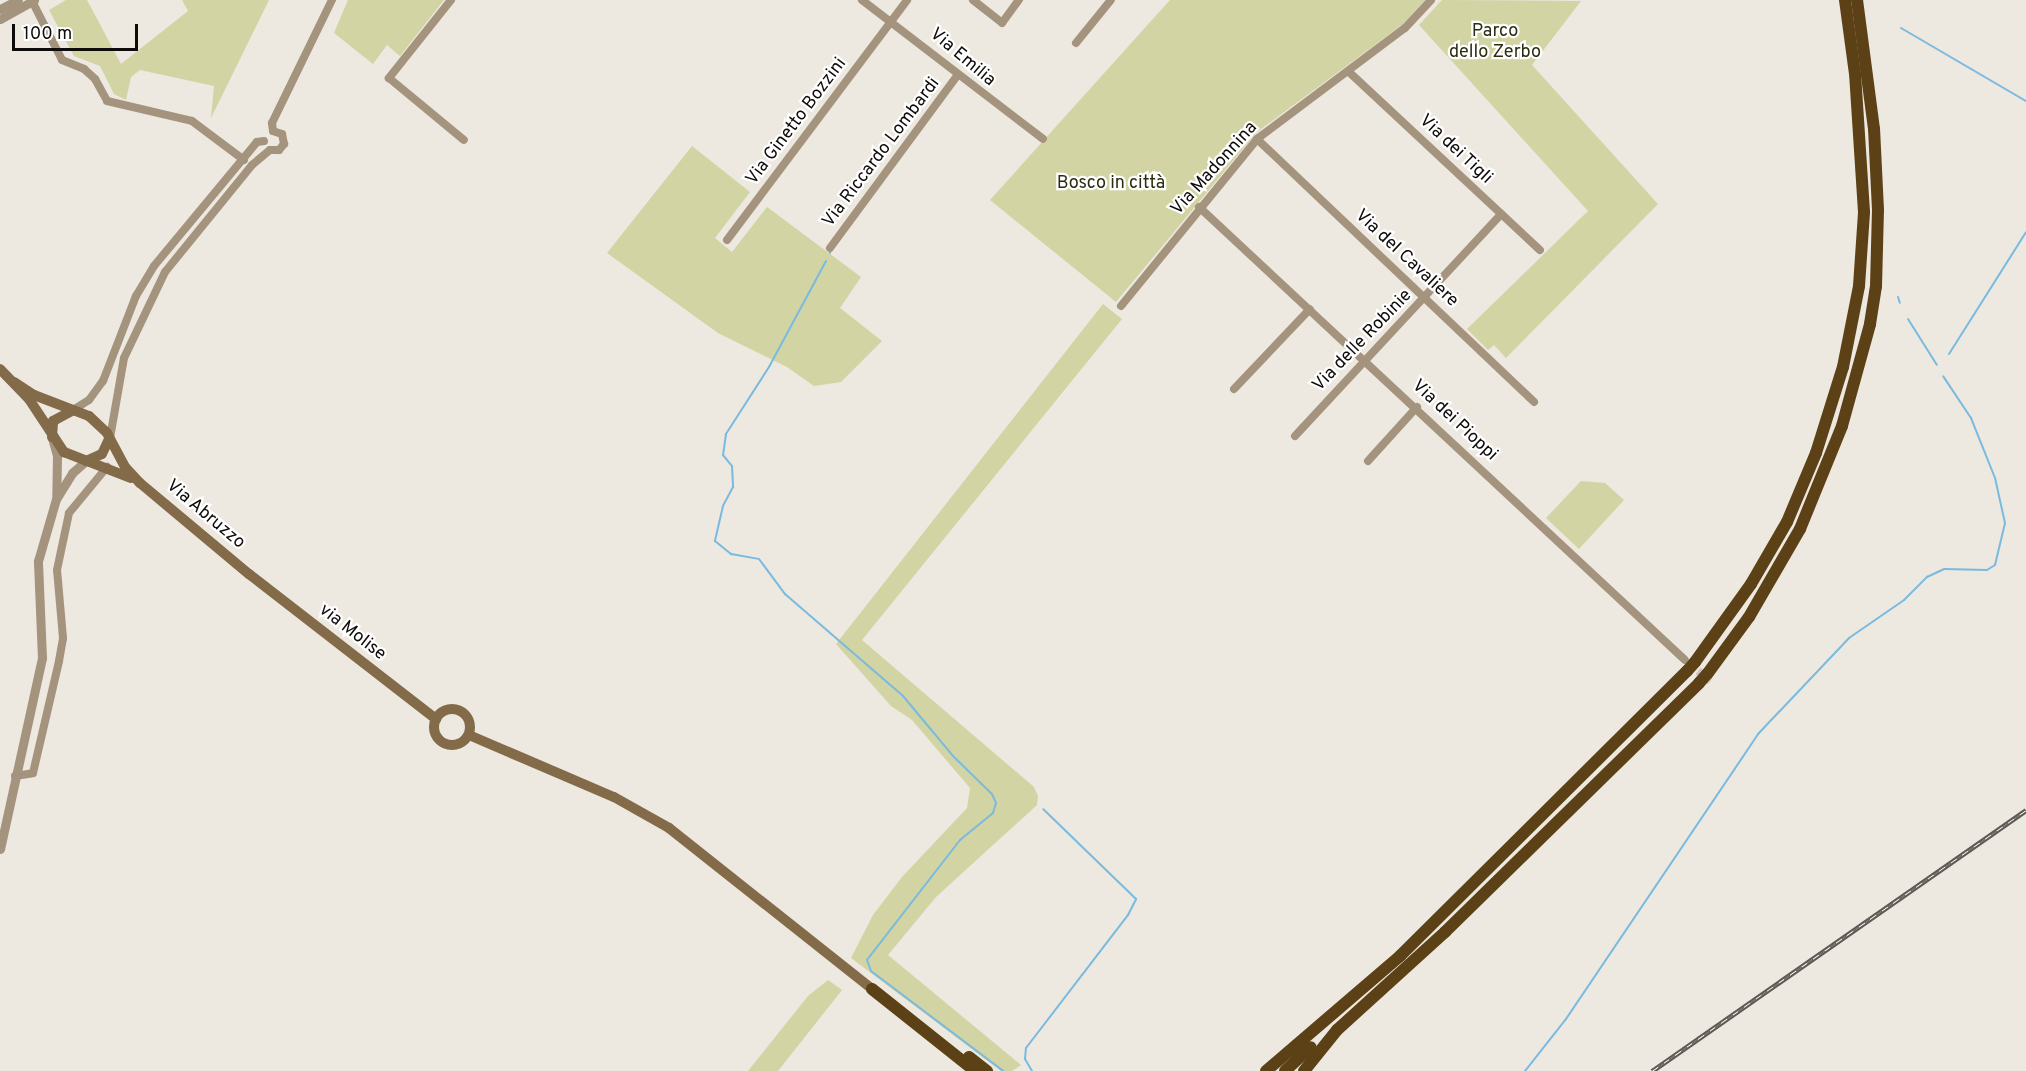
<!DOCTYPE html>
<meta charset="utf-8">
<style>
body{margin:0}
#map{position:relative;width:2026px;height:1071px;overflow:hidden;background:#ede8e0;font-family:Overpass,sans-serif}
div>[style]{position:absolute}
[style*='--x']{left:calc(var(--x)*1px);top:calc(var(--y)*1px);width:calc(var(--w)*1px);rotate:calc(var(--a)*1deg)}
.green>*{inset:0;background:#d2d4a4}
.stream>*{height:2px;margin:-1px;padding:0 1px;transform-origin:1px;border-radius:1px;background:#79bbdf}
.minor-tunnel>*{height:8px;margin-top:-4px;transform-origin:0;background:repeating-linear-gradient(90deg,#ccc7c0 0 8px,transparent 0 12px)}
.minor>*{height:8px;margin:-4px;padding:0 4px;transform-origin:4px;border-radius:4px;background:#a4937d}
.tertiary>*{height:9px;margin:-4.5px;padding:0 4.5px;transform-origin:4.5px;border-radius:4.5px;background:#a4937d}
.secondary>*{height:10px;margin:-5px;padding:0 5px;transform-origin:5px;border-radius:5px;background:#836a48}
.secondary>.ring{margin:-5px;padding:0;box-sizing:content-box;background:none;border:10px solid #836a48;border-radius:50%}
.trunk>*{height:12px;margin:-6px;padding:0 6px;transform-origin:6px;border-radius:6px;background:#5d4116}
.rail>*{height:4.5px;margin-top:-2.25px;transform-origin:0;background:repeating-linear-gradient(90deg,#fff 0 7px,#5c5955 0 14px);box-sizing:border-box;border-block:2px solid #5c5955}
.trunk-bridge>*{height:12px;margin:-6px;padding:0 6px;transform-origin:6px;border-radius:6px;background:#5d4116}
span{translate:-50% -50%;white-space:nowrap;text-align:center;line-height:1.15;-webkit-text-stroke:4.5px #fff;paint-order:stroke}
.park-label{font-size:18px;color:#2c2d10}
.street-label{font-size:18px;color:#0e0c0a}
.scale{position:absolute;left:12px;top:24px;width:126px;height:27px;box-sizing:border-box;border:3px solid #0e0c0a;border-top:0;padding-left:8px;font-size:18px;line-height:21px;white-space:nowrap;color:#0e0c0a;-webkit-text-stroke:4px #fff;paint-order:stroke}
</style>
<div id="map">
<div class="green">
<div style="clip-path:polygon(66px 0,87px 0,121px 64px,188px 11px,182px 0,269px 0,211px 118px,214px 86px,140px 70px,131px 77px,126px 100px,114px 94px,100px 66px,74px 56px,49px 10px)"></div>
<div style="clip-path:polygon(348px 0,444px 0,400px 56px,387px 45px,373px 64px,334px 33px)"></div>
<div style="clip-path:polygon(1170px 0,1425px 0,1403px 24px,1257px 132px,1116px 302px,990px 200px)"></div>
<div style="clip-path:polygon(1442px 0,1581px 1px,1532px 65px,1658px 204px,1506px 358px,1494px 345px,1488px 350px,1467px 329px,1588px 211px,1419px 25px)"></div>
<div style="clip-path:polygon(692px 146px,750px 192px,715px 238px,732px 252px,767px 207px,861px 277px,840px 308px,882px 341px,841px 382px,814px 386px,787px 367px,718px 333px,607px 253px)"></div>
<div style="clip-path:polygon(1103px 304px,1122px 319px,862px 640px,1034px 787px,1038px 796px,1037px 805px,936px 897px,888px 955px,1021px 1065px,1012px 1071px,1001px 1071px,851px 958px,873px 915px,902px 877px,967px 808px,970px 788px,912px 720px,891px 706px,836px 644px)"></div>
<div style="clip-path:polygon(1581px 481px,1605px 483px,1624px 500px,1579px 549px,1546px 518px)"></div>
<div style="clip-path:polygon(828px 980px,842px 990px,778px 1071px,748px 1071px,808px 996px)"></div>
</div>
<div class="stream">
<div style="--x:1901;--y:28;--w:145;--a:30.3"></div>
<div style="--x:830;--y:253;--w:1;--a:-90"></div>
<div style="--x:826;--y:261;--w:120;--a:118.3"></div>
<div style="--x:769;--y:367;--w:80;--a:122.7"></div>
<div style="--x:726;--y:434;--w:21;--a:98"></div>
<div style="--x:723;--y:455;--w:14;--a:51"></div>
<div style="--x:732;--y:466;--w:21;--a:87"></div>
<div style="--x:733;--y:487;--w:21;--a:118"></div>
<div style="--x:723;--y:506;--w:36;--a:103"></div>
<div style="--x:715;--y:541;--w:21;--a:39"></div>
<div style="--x:731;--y:554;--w:28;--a:10"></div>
<div style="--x:759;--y:559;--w:44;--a:53.4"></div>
<div style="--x:785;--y:594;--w:156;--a:40.8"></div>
<div style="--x:903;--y:696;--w:78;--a:50.2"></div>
<div style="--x:953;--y:756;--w:54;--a:44.3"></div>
<div style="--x:992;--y:794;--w:10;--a:66"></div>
<div style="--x:996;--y:803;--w:10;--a:107"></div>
<div style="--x:993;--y:813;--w:43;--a:140.7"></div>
<div style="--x:960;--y:840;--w:152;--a:127.8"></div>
<div style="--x:867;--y:960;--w:12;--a:70"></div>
<div style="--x:871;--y:971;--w:166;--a:37.1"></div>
<div style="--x:1898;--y:297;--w:6;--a:72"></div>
<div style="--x:1908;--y:319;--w:54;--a:57.8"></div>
<div style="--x:1949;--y:354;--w:144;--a:-57.7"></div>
<div style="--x:1032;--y:1071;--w:14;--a:-120"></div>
<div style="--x:1025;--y:1059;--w:11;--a:-85"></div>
<div style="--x:1026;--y:1048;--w:168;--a:-52.5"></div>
<div style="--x:1128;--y:915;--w:18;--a:-63"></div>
<div style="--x:1136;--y:899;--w:129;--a:-135.9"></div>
<div style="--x:1525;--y:1071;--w:66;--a:-51.7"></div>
<div style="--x:1566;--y:1019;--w:344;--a:-56"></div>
<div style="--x:1758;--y:734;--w:132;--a:-46.5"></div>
<div style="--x:1849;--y:638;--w:67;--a:-34.6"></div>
<div style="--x:1904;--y:600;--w:33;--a:-45"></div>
<div style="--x:1927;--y:577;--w:19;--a:-25"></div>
<div style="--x:1944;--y:569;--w:43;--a:1.3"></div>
<div style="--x:1987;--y:570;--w:9;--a:-32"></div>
<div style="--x:1995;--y:565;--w:43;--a:-76.6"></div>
<div style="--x:2005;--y:523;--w:46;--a:-102.5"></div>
<div style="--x:1995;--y:478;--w:65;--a:-111.8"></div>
<div style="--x:1971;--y:418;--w:50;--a:-123.7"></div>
</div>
<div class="minor-tunnel">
<div style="--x:1689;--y:663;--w:28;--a:41"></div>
</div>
<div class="minor">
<div style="--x:451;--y:0;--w:100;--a:128.5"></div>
<div style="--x:389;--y:78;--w:97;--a:39.6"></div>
<div style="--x:862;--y:0;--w:228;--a:37.5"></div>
<div style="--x:973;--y:0;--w:37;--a:38"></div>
<div style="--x:1002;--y:23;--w:29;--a:-54"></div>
<div style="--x:32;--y:1;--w:66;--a:63"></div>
<div style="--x:62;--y:60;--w:24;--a:22"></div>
<div style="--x:84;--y:69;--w:15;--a:42"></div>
<div style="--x:95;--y:79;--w:25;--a:61"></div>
<div style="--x:107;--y:101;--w:87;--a:13.2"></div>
<div style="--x:192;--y:121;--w:65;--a:36.9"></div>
<div style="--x:1076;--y:43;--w:55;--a:-50.9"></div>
<div style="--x:1349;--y:72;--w:261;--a:43"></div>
<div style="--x:273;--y:131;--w:8;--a:-97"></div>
<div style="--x:272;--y:123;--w:137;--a:-64"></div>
<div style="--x:1257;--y:139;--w:382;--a:43.5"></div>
<div style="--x:270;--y:150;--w:9;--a:0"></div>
<div style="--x:279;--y:150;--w:8;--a:-50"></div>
<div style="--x:284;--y:144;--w:10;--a:-101"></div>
<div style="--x:282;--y:134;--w:9;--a:-162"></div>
<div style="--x:1199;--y:207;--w:664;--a:42.99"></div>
<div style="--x:727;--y:240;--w:300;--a:-53.1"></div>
<div style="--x:830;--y:248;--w:214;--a:-53.6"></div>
<div style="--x:1121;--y:306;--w:215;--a:-50.8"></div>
<div style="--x:1257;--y:139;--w:185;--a:-36.9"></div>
<div style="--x:1405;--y:28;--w:38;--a:-47"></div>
<div style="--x:1234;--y:389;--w:110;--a:-46.5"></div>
<div style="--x:73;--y:410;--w:19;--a:-32"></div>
<div style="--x:89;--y:400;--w:24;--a:-54"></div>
<div style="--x:103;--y:381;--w:91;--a:-68.8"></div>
<div style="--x:136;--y:296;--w:35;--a:-59"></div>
<div style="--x:154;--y:266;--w:161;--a:-50.3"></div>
<div style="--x:257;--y:142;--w:7;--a:-8"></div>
<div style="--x:1295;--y:436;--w:303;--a:-47.1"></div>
<div style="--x:110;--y:438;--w:81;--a:-80.1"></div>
<div style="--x:124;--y:358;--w:95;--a:-64.5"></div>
<div style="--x:165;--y:272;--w:138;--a:-50.9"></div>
<div style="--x:252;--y:165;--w:23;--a:-40"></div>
<div style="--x:1368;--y:461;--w:73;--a:-47.8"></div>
<div style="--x:15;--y:776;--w:18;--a:-9"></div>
<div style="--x:33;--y:773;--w:115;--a:-76.9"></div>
<div style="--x:59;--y:661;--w:23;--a:-80"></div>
<div style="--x:63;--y:638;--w:68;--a:-95"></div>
<div style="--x:57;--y:570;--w:58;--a:-78.1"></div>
<div style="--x:69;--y:513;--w:60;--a:-50.4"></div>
</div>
<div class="tertiary">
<div style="--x:0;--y:9;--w:20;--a:-27"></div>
<div style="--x:0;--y:19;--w:39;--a:-29"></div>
<div style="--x:52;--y:438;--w:19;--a:74"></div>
<div style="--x:57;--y:456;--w:39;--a:91"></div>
<div style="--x:0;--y:849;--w:196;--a:-77.6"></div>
<div style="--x:42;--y:658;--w:97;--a:-92.4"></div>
<div style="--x:38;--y:561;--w:65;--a:-73.8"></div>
<div style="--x:56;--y:499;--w:31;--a:-58"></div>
<div style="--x:72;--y:473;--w:18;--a:-41"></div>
</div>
<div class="secondary">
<div style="--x:0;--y:369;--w:42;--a:46"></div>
<div style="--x:29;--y:399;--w:64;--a:56.6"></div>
<div style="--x:64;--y:452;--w:72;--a:21.2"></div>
<div style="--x:14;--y:382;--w:24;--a:33"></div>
<div style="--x:34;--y:395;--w:59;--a:20.9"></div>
<div style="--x:89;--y:416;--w:25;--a:43"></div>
<div style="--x:107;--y:433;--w:38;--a:62"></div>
<div style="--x:125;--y:467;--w:22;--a:47"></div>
<div style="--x:140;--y:483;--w:142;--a:39.9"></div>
<div style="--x:249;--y:574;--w:237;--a:37.8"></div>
<div style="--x:52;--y:437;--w:16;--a:-86"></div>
<div style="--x:53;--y:421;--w:21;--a:-28"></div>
<div style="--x:86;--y:461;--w:17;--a:-24"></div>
<div style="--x:102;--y:454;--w:17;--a:-65"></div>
<div class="ring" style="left:434px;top:709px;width:26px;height:26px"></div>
<div style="--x:469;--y:735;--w:158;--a:23.2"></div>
<div style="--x:614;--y:797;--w:63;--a:29.4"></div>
<div style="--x:669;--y:828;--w:259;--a:38.4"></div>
</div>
<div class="trunk">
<div style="--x:1695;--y:662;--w:96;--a:-54.3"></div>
<div style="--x:1751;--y:584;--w:72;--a:-59.9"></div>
<div style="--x:1787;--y:522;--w:75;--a:-67.2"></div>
<div style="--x:1816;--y:453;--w:90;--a:-72.6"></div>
<div style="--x:1843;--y:367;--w:83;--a:-78.8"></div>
<div style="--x:1859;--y:286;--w:74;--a:-86.1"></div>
<div style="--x:1864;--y:212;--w:138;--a:-93.7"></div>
<div style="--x:1855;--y:74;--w:75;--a:-97.7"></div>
<div style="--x:1708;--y:673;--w:69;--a:-53.8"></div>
<div style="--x:1749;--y:617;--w:102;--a:-59.9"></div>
<div style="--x:1800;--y:529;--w:111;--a:-67.8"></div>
<div style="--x:1842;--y:426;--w:106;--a:-74.6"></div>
<div style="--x:1870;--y:324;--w:38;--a:-81"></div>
<div style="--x:1876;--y:286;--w:76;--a:-88.5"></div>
<div style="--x:1878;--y:210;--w:81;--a:-92.8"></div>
<div style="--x:1874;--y:129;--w:130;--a:-97.5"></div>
<div style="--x:872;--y:989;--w:132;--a:38.5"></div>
<div style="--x:969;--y:1057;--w:23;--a:38"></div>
<div style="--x:1266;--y:1071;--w:177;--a:-40.6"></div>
<div style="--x:1400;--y:956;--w:404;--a:-44.8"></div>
<div style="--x:1285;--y:1071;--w:35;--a:-43"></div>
<div style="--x:1304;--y:1071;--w:53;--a:-51.2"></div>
<div style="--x:1337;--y:1030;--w:146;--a:-42.2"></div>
<div style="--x:1445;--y:932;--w:356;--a:-44.4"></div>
</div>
<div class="rail">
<div style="--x:1652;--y:1071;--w:456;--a:-34.9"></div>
</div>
<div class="trunk-bridge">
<div style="--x:1687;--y:671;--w:12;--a:-48"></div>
<div style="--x:1699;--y:683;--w:13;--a:-48"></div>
</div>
<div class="park-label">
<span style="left:1495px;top:43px">Parco<br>dello Zerbo</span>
<span style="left:1111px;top:184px">Bosco in città</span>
</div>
<div class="street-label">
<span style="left:962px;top:58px;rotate:40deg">Via Emilia</span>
<span style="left:797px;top:122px;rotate:-53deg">Via Ginetto Bozzini</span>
<span style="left:1455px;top:150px;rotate:43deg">Via dei Tigli</span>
<span style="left:882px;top:153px;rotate:-53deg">Via Riccardo Lombardi</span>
<span style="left:1215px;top:169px;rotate:-48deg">Via Madonnina</span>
<span style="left:1406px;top:259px;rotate:43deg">Via del Cavaliere</span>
<span style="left:1363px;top:341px;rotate:-46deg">Via delle Robinie</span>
<span style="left:1454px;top:421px;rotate:43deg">Via dei Pioppi</span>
<span style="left:205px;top:515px;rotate:40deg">Via Abruzzo</span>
<span style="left:352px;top:633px;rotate:38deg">via Molise</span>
</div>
<div class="scale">100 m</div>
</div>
